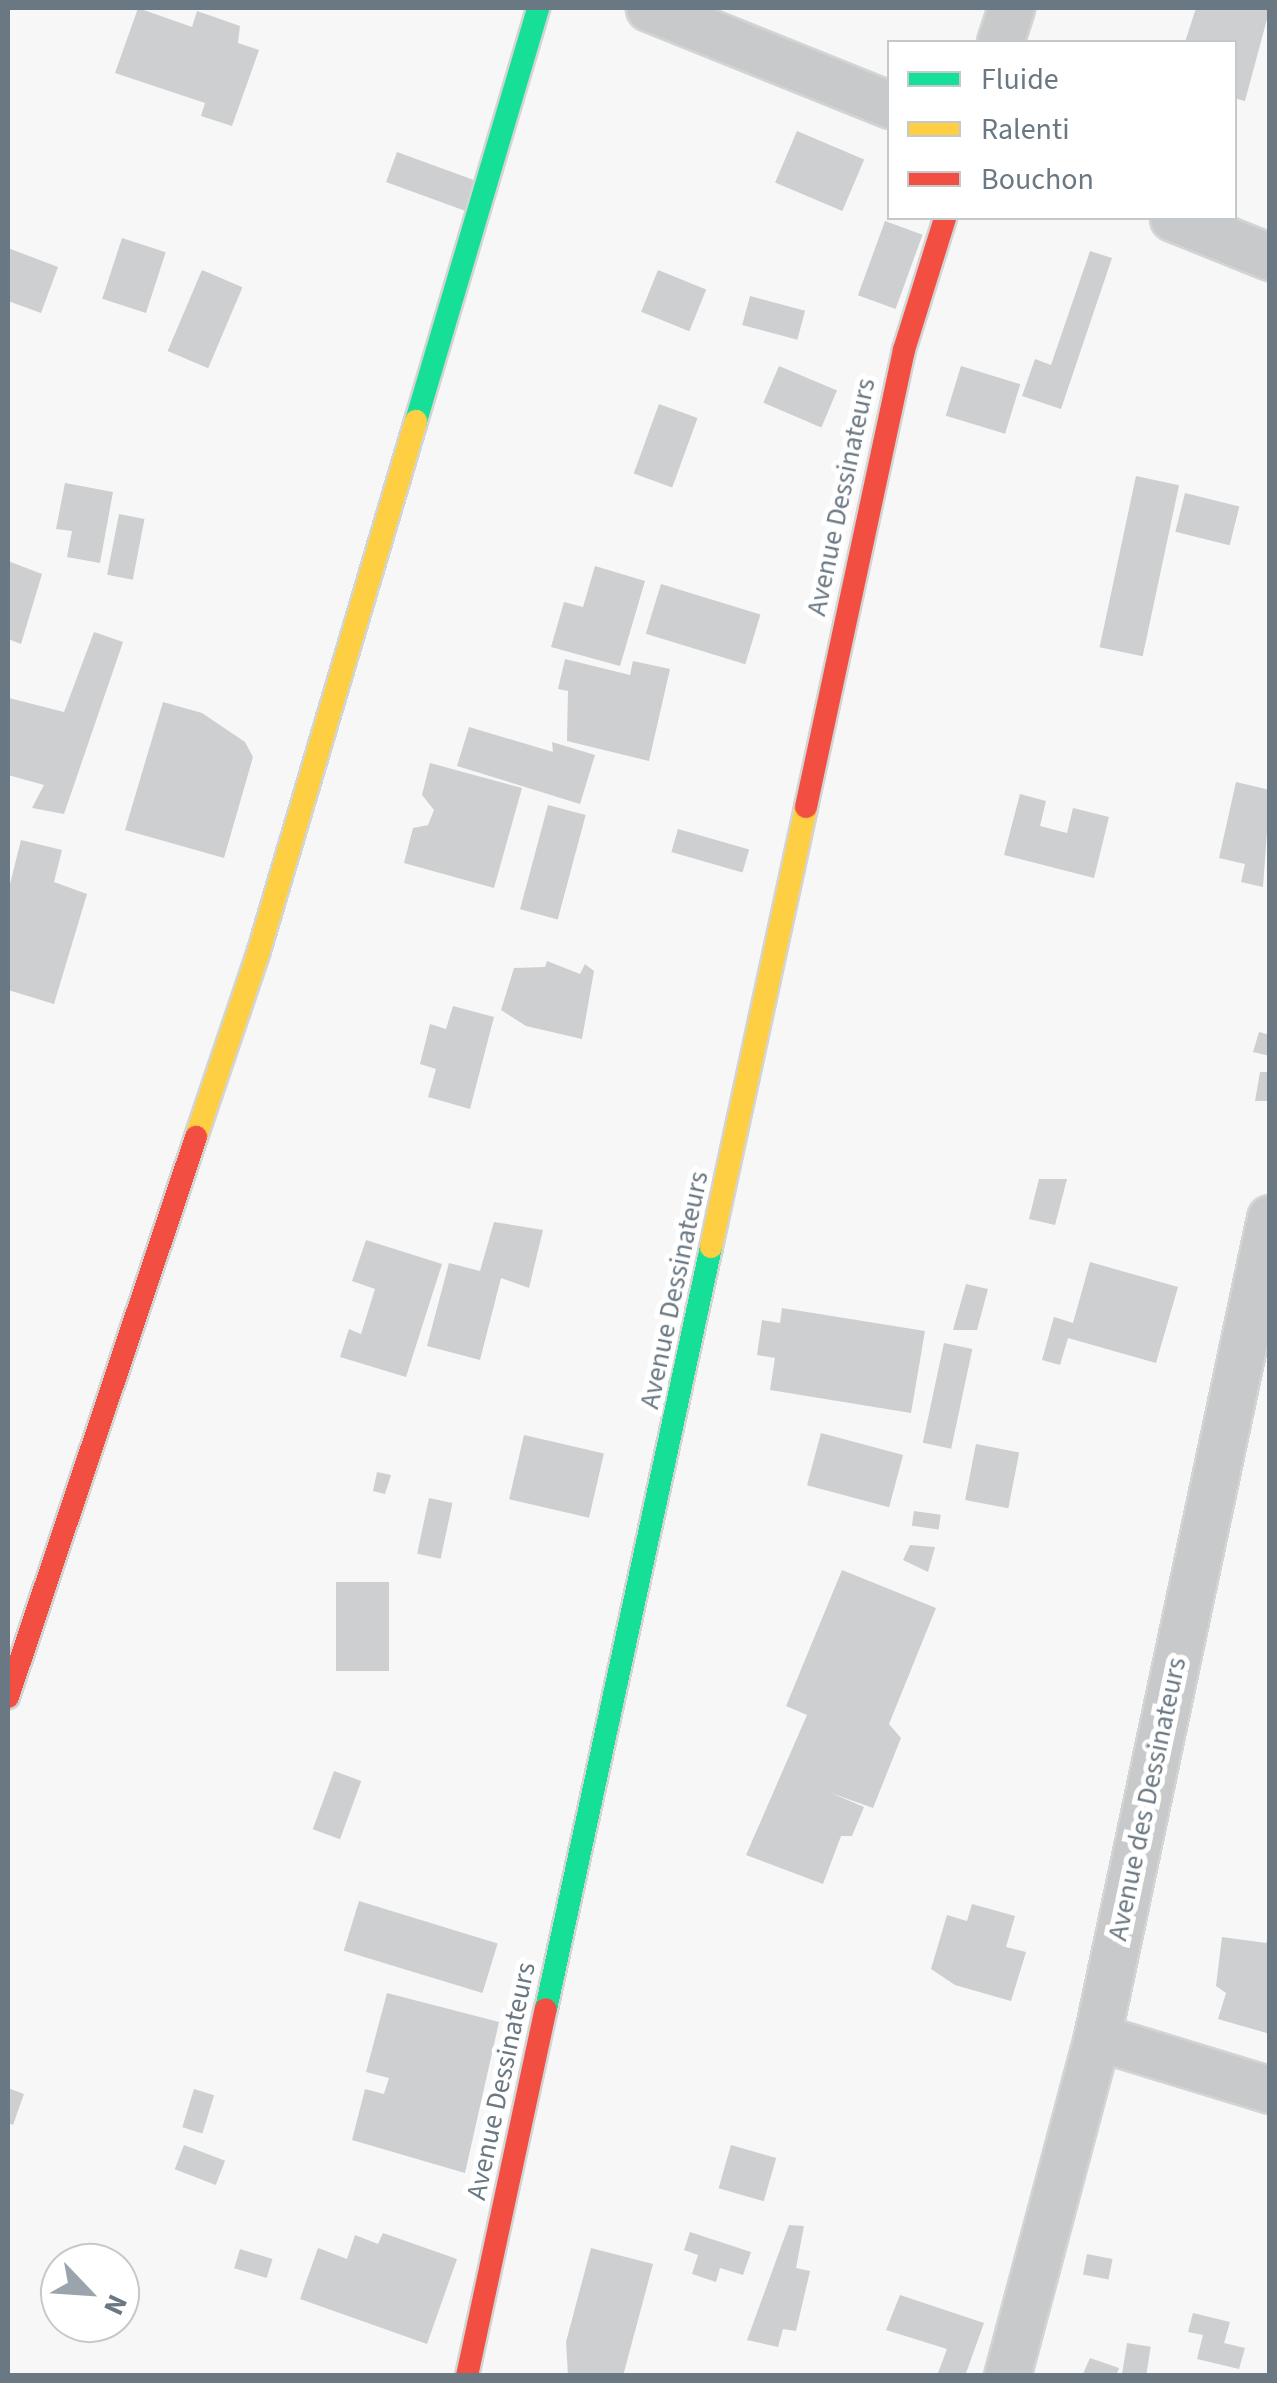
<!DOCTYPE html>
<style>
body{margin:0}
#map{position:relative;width:1277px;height:2383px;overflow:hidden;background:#f7f7f7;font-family:"Source Sans 3",sans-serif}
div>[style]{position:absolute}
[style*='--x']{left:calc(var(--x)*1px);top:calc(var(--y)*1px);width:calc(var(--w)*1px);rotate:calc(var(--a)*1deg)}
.building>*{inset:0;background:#cecfd0;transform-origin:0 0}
.roads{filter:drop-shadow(2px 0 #d3d4d4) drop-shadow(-2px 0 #d3d4d4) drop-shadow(0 2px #d3d4d4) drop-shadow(0 -2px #d3d4d4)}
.street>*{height:45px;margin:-22.5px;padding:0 22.5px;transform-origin:22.5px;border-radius:22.5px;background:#c8c9ca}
.fast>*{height:22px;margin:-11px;padding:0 11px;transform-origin:11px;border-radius:11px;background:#16e098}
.slow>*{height:22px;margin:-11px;padding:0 11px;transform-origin:11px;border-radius:11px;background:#ffcf43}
.jam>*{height:22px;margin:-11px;padding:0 11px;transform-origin:11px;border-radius:11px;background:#f24e42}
span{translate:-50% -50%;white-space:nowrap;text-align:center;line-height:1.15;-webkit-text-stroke:10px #fff;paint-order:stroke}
.street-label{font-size:28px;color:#6a7883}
.frame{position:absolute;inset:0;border:10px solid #6a7883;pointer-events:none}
.legend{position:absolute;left:887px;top:40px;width:350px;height:180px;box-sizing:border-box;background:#fff;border:2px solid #c3c9cd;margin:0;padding:12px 18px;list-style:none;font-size:30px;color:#6a7883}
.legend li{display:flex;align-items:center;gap:20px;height:50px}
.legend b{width:50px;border:2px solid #c3c9cd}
.north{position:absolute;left:40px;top:2243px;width:100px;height:100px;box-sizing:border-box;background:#fff;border:2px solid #c3c9cd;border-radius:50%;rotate:115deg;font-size:28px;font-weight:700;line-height:40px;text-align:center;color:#6a7883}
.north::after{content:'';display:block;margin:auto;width:35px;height:45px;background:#9ba4ac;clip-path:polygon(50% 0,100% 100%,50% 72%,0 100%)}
</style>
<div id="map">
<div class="building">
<div style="clip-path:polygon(138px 8px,192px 27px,197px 11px,240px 26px,238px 43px,259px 50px,232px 126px,201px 116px,205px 103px,115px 73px)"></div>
<div style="clip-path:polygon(1196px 8px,1270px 8px,1245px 101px,1234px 98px,1234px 42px,1185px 42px)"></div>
<div style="left:797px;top:131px;width:73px;height:56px;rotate:23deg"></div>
<div style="left:397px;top:152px;width:89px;height:32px;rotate:20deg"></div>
<div style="left:885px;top:221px;width:40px;height:79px;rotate:20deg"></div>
<div style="left:122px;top:238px;width:46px;height:64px;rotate:18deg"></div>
<div style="clip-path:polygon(8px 248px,58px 267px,41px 313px,8px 301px)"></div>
<div style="clip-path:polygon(1090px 251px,1112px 258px,1061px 409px,1022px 396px,1035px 359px,1051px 365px)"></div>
<div style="left:202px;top:270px;width:44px;height:88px;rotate:23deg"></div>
<div style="left:658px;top:270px;width:52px;height:45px;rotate:22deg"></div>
<div style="left:750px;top:296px;width:57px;height:30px;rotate:15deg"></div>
<div style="left:779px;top:366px;width:63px;height:40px;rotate:23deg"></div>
<div style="left:961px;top:366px;width:62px;height:52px;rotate:17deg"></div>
<div style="left:659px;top:404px;width:41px;height:74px;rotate:20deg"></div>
<div style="left:1136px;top:476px;width:44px;height:175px;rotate:12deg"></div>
<div style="clip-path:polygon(65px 483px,113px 492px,100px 563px,67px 557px,72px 531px,56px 529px)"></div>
<div style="left:1185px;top:493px;width:56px;height:40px;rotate:14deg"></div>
<div style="left:119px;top:514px;width:26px;height:62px;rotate:11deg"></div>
<div style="clip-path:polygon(8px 561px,42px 574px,21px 644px,8px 639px)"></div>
<div style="clip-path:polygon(595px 566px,645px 581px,620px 666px,551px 647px,564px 602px,583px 607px)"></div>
<div style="left:661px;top:584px;width:104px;height:52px;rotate:17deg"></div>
<div style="clip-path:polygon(94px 632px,123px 642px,64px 814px,32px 808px,44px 785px,8px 775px,9px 698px,64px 712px)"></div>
<div style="clip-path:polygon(565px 659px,630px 675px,633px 661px,670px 669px,649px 761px,567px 741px,568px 691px,558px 689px)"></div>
<div style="clip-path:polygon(163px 702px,202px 713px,245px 742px,253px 757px,224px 858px,125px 830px)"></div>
<div style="clip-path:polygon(469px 727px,553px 752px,552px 742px,595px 755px,580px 804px,457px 766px)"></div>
<div style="clip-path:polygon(430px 763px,522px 788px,494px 888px,404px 863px,413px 828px,428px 825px,434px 810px,422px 795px)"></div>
<div style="clip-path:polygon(1236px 782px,1270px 790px,1263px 887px,1241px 882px,1245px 864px,1219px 858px)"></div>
<div style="clip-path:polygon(1020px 794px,1046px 801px,1040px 826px,1067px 833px,1073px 808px,1109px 817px,1094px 878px,1004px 855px)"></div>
<div style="left:548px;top:805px;width:39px;height:108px;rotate:15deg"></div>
<div style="left:678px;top:829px;width:74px;height:24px;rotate:16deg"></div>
<div style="clip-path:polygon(21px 840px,62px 850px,54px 882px,87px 894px,54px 1004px,8px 990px,8px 892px)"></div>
<div style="clip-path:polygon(547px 961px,580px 974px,585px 964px,594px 971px,582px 1039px,526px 1026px,501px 1010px,514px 968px,545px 967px)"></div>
<div style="clip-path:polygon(453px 1006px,494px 1017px,470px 1109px,428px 1097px,436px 1069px,420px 1064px,430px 1024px,446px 1029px)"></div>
<div style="clip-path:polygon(1259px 1032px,1270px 1035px,1270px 1056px,1253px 1052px)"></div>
<div style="clip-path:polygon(1260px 1072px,1270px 1072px,1270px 1101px,1255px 1101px)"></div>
<div style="clip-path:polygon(1039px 1179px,1067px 1179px,1055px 1225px,1029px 1219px)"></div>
<div style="clip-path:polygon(494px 1222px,543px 1230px,529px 1288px,501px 1278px,480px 1360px,427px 1346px,449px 1263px,480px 1271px)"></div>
<div style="clip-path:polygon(366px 1240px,442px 1264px,406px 1377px,340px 1357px,349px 1329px,361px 1334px,375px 1289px,352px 1281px)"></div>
<div style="clip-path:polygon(1090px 1262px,1178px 1287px,1156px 1363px,1068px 1338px,1060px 1365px,1042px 1360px,1054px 1317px,1073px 1323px)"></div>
<div style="clip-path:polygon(966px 1284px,988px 1289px,977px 1330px,953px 1330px)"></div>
<div style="clip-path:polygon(782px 1308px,925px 1331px,911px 1413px,770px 1390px,775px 1358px,757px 1355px,762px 1320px,780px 1323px)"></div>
<div style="left:944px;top:1343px;width:29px;height:102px;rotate:12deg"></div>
<div style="left:821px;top:1433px;width:85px;height:54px;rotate:15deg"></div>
<div style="left:524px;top:1435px;width:82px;height:66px;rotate:13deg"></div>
<div style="left:976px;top:1444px;width:44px;height:57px;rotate:11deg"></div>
<div style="clip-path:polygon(377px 1472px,391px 1475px,385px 1494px,373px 1491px)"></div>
<div style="left:429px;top:1498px;width:24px;height:57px;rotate:12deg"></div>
<div style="left:914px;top:1511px;width:27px;height:15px;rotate:8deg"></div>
<div style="clip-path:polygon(910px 1545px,935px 1547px,928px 1572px,903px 1560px)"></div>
<div style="clip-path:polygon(842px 1570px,936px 1608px,889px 1724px,901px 1738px,873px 1808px,831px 1793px,864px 1807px,852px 1836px,841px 1836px,823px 1884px,746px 1855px,807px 1715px,786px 1706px)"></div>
<div style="left:336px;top:1582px;width:53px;height:89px"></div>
<div style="left:334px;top:1771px;width:29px;height:62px;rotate:20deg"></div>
<div style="left:359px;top:1901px;width:145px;height:52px;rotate:17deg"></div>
<div style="clip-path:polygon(972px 1904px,1015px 1916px,1006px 1947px,1026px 1952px,1011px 2001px,955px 1985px,931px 1969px,947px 1915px,967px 1921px)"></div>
<div style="clip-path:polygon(1270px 1934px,1270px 2034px,1218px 2019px,1226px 1993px,1216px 1986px,1222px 1937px,1266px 1943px)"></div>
<div style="clip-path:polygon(387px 1993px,499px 2022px,465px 2173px,352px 2140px,365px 2089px,384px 2094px,389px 2078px,366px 2072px)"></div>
<div style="clip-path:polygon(8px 2088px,24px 2094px,13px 2125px,8px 2123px)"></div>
<div style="left:194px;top:2089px;width:21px;height:40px;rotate:17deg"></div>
<div style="left:184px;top:2145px;width:44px;height:26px;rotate:21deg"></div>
<div style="left:731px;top:2145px;width:47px;height:45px;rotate:16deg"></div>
<div style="clip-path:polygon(789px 2225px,804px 2226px,796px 2268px,810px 2271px,796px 2331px,783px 2329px,778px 2347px,747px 2340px)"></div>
<div style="clip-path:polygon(690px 2232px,751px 2252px,743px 2275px,720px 2268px,716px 2282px,692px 2274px,698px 2255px,684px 2250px)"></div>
<div style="clip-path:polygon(383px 2233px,457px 2259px,427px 2344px,300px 2299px,318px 2248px,347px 2259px,355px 2235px,378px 2244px)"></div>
<div style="clip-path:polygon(591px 2248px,653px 2264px,623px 2376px,568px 2376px,566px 2342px)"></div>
<div style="left:240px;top:2249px;width:34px;height:20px;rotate:17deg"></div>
<div style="left:1087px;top:2254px;width:26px;height:21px;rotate:11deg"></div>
<div style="clip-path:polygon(900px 2295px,984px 2323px,965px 2376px,938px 2373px,947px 2349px,886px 2330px)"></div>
<div style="clip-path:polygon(1193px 2313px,1230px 2322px,1224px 2343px,1245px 2348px,1239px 2369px,1197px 2359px,1203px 2335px,1188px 2332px)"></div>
<div style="left:1127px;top:2343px;width:24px;height:31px;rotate:9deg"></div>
<div style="clip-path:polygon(1090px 2358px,1119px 2368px,1116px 2376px,1082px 2376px)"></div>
</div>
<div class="roads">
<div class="street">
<div style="--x:649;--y:8;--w:260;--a:21.9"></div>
<div style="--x:1000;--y:42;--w:36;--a:-72"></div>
<div style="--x:1173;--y:218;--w:105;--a:21.9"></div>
<div style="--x:1097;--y:2037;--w:181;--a:17"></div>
<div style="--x:1007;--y:2376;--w:351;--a:-75.1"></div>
<div style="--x:1097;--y:2037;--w:837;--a:-78.07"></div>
</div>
<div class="fast">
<div style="--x:416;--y:421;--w:431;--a:-73.5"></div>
<div style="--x:546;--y:2009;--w:780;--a:-77.78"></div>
</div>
<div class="slow">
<div style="--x:196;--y:1137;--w:193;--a:-71.3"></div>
<div style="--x:258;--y:954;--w:556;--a:-73.49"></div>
<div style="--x:711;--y:1247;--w:450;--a:-77.8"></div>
</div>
<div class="jam">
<div style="--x:806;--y:807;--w:467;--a:-77.9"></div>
<div style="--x:904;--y:350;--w:138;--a:-72.7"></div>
<div style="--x:8;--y:1697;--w:591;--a:-71.44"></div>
<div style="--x:467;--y:2376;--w:375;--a:-77.9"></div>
</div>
</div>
<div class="street-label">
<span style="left:841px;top:497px;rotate:-78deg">Avenue Dessinateurs</span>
<span style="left:674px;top:1290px;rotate:-78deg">Avenue Dessinateurs</span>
<span style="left:1147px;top:1799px;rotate:-78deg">Avenue des Dessinateurs</span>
<span style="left:501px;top:2081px;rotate:-78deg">Avenue Dessinateurs</span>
</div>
<div class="frame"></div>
<ul class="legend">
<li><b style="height:12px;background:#16e098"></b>Fluide</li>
<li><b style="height:12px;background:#ffcf43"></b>Ralenti</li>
<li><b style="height:12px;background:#f24e42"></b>Bouchon</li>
</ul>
<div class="north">N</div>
</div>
